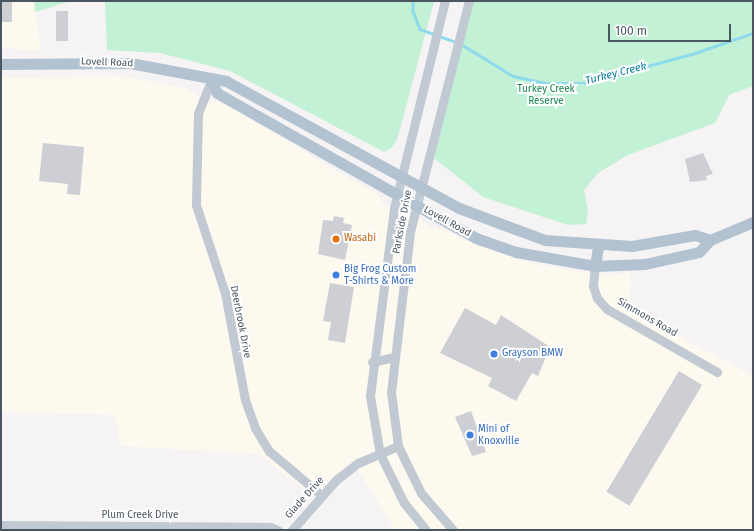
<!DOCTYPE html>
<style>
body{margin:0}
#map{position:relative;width:754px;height:531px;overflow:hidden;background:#f5f3f3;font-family:"Fira Sans",sans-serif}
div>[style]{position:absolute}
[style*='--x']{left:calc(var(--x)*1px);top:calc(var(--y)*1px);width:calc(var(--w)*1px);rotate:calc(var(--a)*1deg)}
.commercial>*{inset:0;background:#fdf9ef}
.green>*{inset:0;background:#c3f1d5}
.stream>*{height:2.5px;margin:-1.25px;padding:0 1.25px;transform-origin:1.25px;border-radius:1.25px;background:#90daee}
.building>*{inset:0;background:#cdcfd5;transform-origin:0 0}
.minor>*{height:9px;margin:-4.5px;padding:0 4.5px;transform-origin:4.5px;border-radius:4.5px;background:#c1cad2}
.major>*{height:11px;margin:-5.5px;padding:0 5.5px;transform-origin:5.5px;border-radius:5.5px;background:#b3c2d1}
.dots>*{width:11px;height:11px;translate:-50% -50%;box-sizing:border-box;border:2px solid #fff;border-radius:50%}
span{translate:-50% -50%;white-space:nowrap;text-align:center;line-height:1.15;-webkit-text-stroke:4px #fff;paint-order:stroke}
.street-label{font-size:10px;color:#4a5661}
.park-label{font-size:10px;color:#17864f}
.food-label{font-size:10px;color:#c56008}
.left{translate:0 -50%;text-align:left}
.shop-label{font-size:10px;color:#366cbe}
.water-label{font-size:11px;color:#0c7c9b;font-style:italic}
.frame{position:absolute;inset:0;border:2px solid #4a5661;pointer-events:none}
.scale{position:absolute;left:608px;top:24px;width:123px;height:18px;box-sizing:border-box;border:2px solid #4a5661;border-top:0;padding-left:5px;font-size:12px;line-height:14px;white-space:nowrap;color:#4a5661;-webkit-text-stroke:3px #fff;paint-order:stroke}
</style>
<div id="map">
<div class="commercial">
<div style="clip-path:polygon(1px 1px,34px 1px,41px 51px,1px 48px)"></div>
<div style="clip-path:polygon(119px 76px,186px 88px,208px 103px,219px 101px,379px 196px,383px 204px,420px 219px,429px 227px,442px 229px,478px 246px,534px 264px,608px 276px,631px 272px,630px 310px,753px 376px,753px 530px,395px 530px,352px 460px,313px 496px,258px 454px,121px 446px,114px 415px,1px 412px,1px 78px)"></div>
</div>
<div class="green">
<div style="clip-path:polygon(34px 1px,71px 1px,35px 12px)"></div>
<div style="clip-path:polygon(105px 1px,434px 1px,398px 137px,392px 148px,384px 152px,230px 71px,160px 53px,107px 50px)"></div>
<div style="clip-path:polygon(473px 1px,753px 1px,753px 86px,729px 95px,715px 123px,628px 155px,598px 173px,584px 190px,588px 211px,586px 224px,568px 225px,483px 197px,434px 158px)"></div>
</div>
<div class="stream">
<div style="--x:413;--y:1;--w:10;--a:90"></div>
<div style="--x:413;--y:11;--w:19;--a:69"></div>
<div style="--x:420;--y:29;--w:38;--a:20"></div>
<div style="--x:461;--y:44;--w:61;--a:31.6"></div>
<div style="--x:513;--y:76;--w:34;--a:12"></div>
<div style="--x:546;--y:83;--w:39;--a:0"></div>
<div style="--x:585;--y:83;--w:111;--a:-15.2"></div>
<div style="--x:692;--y:54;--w:65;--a:-19"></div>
</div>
<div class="building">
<div style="left:1px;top:1px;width:11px;height:21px"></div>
<div style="left:56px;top:11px;width:12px;height:30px"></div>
<div style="clip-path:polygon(43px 143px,84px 147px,80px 195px,67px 194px,68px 184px,39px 181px)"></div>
<div style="clip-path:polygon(703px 153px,713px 174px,706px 176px,707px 180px,690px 182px,685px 159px)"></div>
<div style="clip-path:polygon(334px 216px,344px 218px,343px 223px,352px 225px,345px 260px,318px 254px,323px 220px,333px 221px)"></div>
<div style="clip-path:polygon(330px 283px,354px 287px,345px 343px,328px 340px,331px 322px,323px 321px)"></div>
<div style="clip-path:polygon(465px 308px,496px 325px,501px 315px,550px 347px,538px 376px,532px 373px,516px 401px,488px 386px,492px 378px,440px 353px)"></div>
<div style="left:679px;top:371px;width:27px;height:141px;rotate:31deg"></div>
<div style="clip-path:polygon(471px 411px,486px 452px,472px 456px,455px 417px)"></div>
</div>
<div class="minor">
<div style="--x:211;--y:81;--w:35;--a:112"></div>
<div style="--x:198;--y:114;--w:91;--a:91.3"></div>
<div style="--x:196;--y:205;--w:93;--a:71.8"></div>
<div style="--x:225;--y:293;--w:109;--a:79.4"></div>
<div style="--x:245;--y:400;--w:30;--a:70"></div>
<div style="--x:255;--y:428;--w:27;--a:59"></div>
<div style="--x:269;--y:451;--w:68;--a:40.2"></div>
<div style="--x:595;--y:266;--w:20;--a:96"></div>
<div style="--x:593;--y:286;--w:13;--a:72"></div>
<div style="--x:597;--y:298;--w:15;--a:48"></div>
<div style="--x:607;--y:309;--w:127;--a:29.8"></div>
<div style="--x:372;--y:362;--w:23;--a:-13"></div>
<div style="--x:1;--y:525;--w:269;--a:0.4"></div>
<div style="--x:270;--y:527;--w:9;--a:21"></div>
<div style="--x:292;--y:530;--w:67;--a:-48.7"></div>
<div style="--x:336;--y:480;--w:28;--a:-38"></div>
<div style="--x:358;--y:463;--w:43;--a:-23"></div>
<div style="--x:426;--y:530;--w:35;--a:-129"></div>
<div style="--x:404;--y:503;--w:55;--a:-116.1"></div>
<div style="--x:380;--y:454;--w:59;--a:-99.8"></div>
<div style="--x:370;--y:396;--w:190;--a:-82.7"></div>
<div style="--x:394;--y:208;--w:213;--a:-76.2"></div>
<div style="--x:453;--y:530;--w:49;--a:-130.9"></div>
<div style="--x:421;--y:493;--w:52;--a:-116.1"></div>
<div style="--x:398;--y:446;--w:54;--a:-97.4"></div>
<div style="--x:391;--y:392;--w:161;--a:-83.2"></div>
<div style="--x:410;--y:232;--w:238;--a:-75.7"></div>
</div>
<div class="major">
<div style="--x:1;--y:64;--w:129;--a:-0.4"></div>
<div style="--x:130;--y:63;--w:98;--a:10.6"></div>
<div style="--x:226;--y:81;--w:265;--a:28.6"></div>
<div style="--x:459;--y:208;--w:92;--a:20.4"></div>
<div style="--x:545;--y:240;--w:87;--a:3.9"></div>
<div style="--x:632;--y:246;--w:64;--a:-9.9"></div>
<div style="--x:695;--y:235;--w:16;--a:18"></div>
<div style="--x:211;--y:81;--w:13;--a:63"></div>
<div style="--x:217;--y:93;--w:247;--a:29.4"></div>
<div style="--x:432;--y:214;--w:50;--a:28.6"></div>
<div style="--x:476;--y:238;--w:42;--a:19.3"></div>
<div style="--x:516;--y:252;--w:80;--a:10"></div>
<div style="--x:595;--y:266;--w:50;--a:-2.3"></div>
<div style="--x:645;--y:264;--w:55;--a:-12.5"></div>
<div style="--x:699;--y:252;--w:16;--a:-47"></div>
<div style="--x:710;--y:240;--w:47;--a:-22.7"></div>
<div style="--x:595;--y:266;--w:20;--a:-81"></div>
</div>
<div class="dots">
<div style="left:336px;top:239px;background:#e8710a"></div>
<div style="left:336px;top:275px;background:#3f7fe0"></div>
<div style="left:494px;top:354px;background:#3f7fe0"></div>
<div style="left:470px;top:435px;background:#3f7fe0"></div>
</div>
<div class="street-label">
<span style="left:107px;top:63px;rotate:2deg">Lovell Road</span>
<span style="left:403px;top:222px;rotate:-79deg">Parkside Drive</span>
<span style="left:447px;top:222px;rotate:29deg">Lovell Road</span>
<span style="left:647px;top:318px;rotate:30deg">Simmons Road</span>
<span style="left:240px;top:322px;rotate:79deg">Deerbrook Drive</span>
<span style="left:305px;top:498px;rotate:-48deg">Glade Drive</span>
<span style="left:140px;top:516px">Plum Creek Drive</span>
</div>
<div class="park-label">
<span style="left:546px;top:95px">Turkey Creek<br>Reserve</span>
</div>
<div class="food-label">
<span class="left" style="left:344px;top:239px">Wasabi</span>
</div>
<div class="shop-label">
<span class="left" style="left:344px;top:275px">Big Frog Custom<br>T-Shirts &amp; More</span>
<span class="left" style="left:502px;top:354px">Grayson BMW</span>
<span class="left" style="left:478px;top:435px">Mini of<br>Knoxville</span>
</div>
<div class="water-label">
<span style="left:616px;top:74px;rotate:-14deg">Turkey Creek</span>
</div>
<div class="frame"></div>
<div class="scale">100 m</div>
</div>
